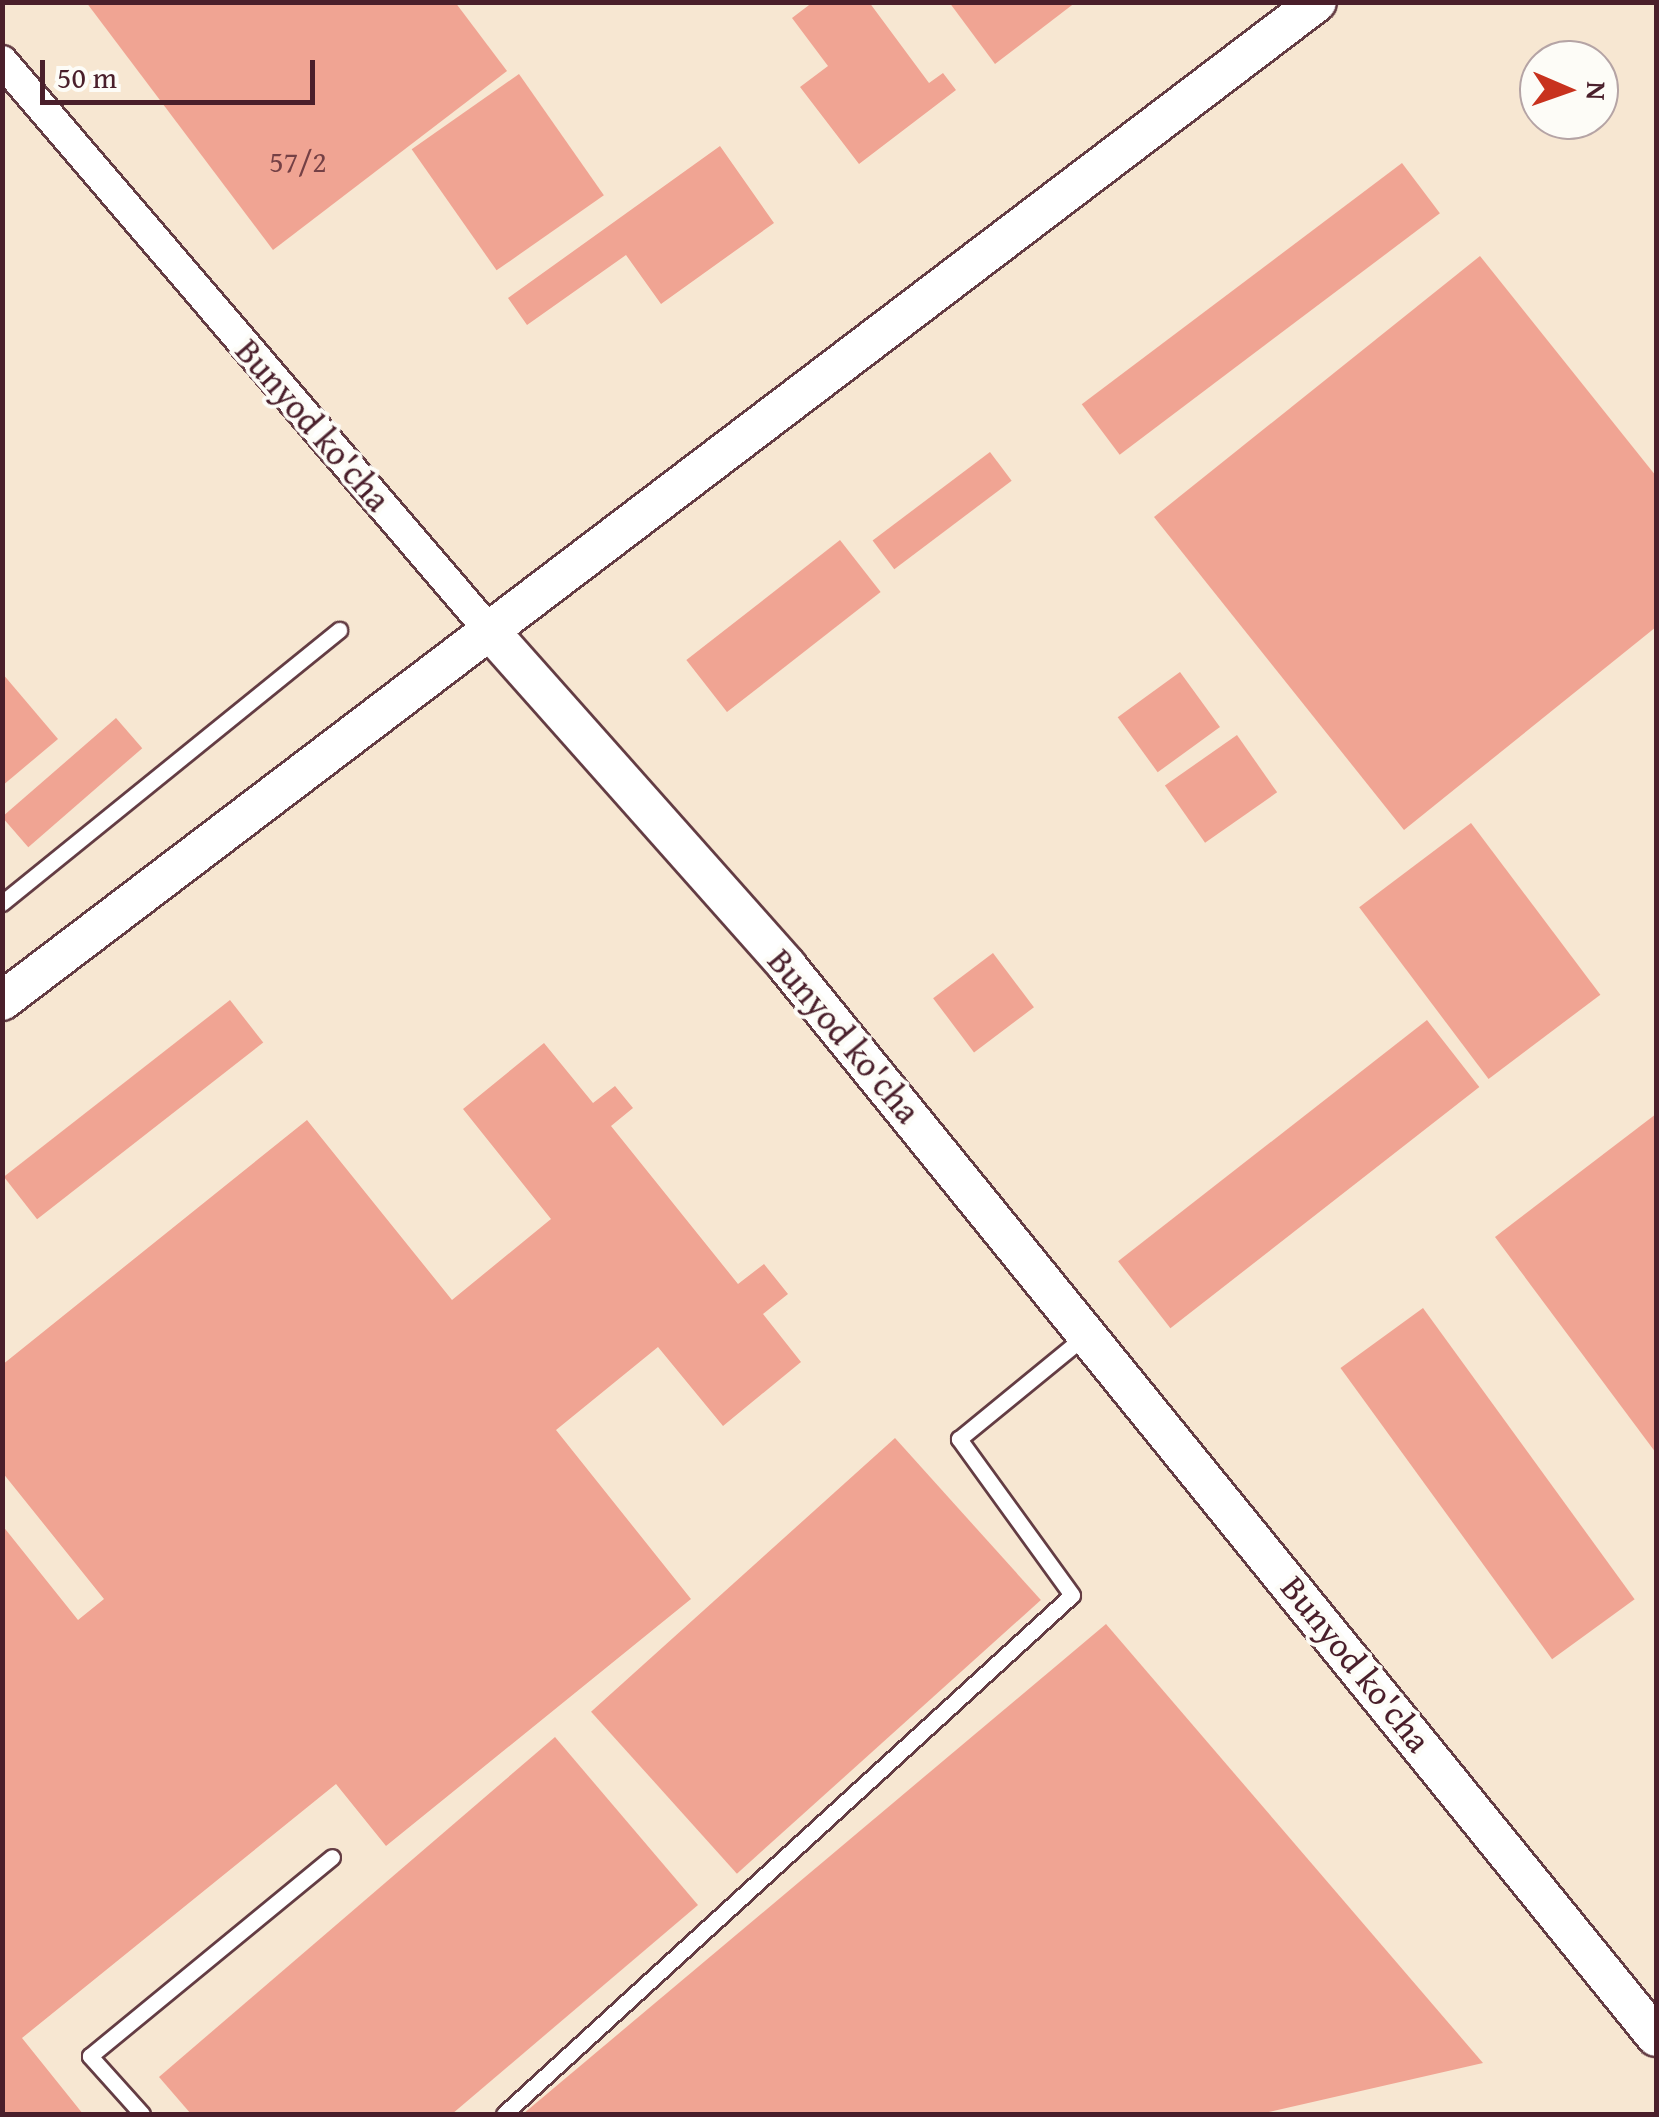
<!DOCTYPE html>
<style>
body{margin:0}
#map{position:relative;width:1659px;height:2117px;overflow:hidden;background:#f7e7d2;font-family:"Gentium Book Plus",serif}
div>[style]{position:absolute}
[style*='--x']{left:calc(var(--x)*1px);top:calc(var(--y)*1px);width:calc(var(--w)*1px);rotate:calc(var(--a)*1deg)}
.building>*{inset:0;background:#f0a493;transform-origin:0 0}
.roads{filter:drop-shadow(2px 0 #643d44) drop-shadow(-2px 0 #643d44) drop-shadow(0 2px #643d44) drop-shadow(0 -2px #643d44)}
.service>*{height:15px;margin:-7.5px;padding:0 7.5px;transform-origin:7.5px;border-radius:7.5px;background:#fff}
.minor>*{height:30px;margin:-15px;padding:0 15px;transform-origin:15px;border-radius:15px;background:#fff}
.tertiary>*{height:38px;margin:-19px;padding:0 19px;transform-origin:19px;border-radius:19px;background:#fff}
span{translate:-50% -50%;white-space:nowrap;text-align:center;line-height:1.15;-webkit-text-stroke:8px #fdfcf7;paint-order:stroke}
.number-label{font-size:30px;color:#744045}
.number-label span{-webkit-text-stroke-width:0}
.street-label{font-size:35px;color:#4a1f2b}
.frame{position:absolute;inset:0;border:5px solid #4a1f2b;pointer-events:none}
.north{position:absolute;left:1519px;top:40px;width:100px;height:100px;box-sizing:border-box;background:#fdfcf7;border:2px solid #b5a4a5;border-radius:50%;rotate:92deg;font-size:28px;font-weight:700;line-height:40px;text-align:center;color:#4a1f2b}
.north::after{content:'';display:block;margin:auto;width:35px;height:45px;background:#c8321e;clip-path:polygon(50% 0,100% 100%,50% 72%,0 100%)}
.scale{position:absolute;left:40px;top:60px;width:275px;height:45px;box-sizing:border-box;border:5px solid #4a1f2b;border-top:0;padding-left:12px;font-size:30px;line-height:35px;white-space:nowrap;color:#4a1f2b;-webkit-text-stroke:8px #fdfcf7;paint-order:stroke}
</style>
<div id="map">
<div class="building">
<div style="clip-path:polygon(86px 2px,455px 2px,507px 71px,273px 250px)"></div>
<div style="clip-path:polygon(813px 2px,869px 2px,929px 83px,943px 73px,956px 90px,859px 164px,800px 87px,828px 66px,792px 18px)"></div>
<div style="clip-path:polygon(949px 2px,1076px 2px,995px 64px)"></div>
<div style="left:519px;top:74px;width:148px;height:131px;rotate:55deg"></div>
<div style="clip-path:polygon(720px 146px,774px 223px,661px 304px,626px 255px,527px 325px,508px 298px)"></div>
<div style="left:1402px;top:163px;width:63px;height:401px;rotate:53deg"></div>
<div style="clip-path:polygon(1480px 256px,1656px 476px,1656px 627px,1404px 830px,1154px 517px)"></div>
<div style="left:990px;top:452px;width:36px;height:147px;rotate:53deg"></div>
<div style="left:840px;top:540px;width:66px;height:195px;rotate:52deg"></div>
<div style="left:1180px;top:672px;width:68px;height:77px;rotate:54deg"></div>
<div style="clip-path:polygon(2px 673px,58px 739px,2px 786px)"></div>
<div style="left:116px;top:718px;width:40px;height:151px;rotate:49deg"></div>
<div style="left:1237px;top:735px;width:70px;height:88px;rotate:55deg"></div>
<div style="left:1471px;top:823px;width:215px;height:140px;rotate:53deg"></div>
<div style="left:993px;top:953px;width:68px;height:75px;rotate:53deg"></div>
<div style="left:230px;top:1000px;width:54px;height:287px;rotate:52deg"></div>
<div style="left:1427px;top:1020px;width:85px;height:392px;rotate:52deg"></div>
<div style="clip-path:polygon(544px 1043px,593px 1103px,615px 1086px,633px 1108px,611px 1126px,738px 1284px,764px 1264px,788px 1294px,763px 1314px,801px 1362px,723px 1426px,658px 1347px,556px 1430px,691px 1599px,386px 1846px,336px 1784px,22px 2038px,83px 2114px,2px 2114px,2px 1525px,78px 1620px,104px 1599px,2px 1472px,2px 1365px,307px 1120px,452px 1300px,551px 1219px,463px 1109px)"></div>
<div style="clip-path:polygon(1656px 1114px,1656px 1453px,1495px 1237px)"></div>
<div style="left:1423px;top:1308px;width:360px;height:102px;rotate:54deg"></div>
<div style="left:895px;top:1438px;width:218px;height:409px;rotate:48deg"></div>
<div style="clip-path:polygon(1106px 1624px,1483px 2063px,1260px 2114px,523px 2114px)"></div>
<div style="clip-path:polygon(555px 1737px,698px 1905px,452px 2114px,191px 2114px,159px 2077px)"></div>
</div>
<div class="roads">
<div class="service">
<div style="--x:2;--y:903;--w:434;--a:-39"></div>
<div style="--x:142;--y:2114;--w:78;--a:-131.9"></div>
<div style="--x:90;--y:2056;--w:313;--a:-39.4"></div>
<div style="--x:504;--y:2114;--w:769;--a:-42.42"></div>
<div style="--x:1072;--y:1595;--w:193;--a:-125.9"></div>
<div style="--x:959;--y:1439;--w:164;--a:-39.3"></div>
</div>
<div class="minor">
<div style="--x:2;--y:61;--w:749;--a:49.44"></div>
</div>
<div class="tertiary">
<div style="--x:489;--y:630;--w:449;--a:48.4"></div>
<div style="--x:787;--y:966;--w:1379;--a:50.94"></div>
<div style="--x:2;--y:1001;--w:1651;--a:-37.22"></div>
</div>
</div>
<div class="number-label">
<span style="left:298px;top:161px">57/2</span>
</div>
<div class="street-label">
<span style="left:313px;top:425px;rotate:49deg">Bunyod ko'cha</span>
<span style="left:844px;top:1036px;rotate:50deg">Bunyod ko'cha</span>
<span style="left:1356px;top:1664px;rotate:51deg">Bunyod ko'cha</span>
</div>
<div class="frame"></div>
<div class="north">N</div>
<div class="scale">50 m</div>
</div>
